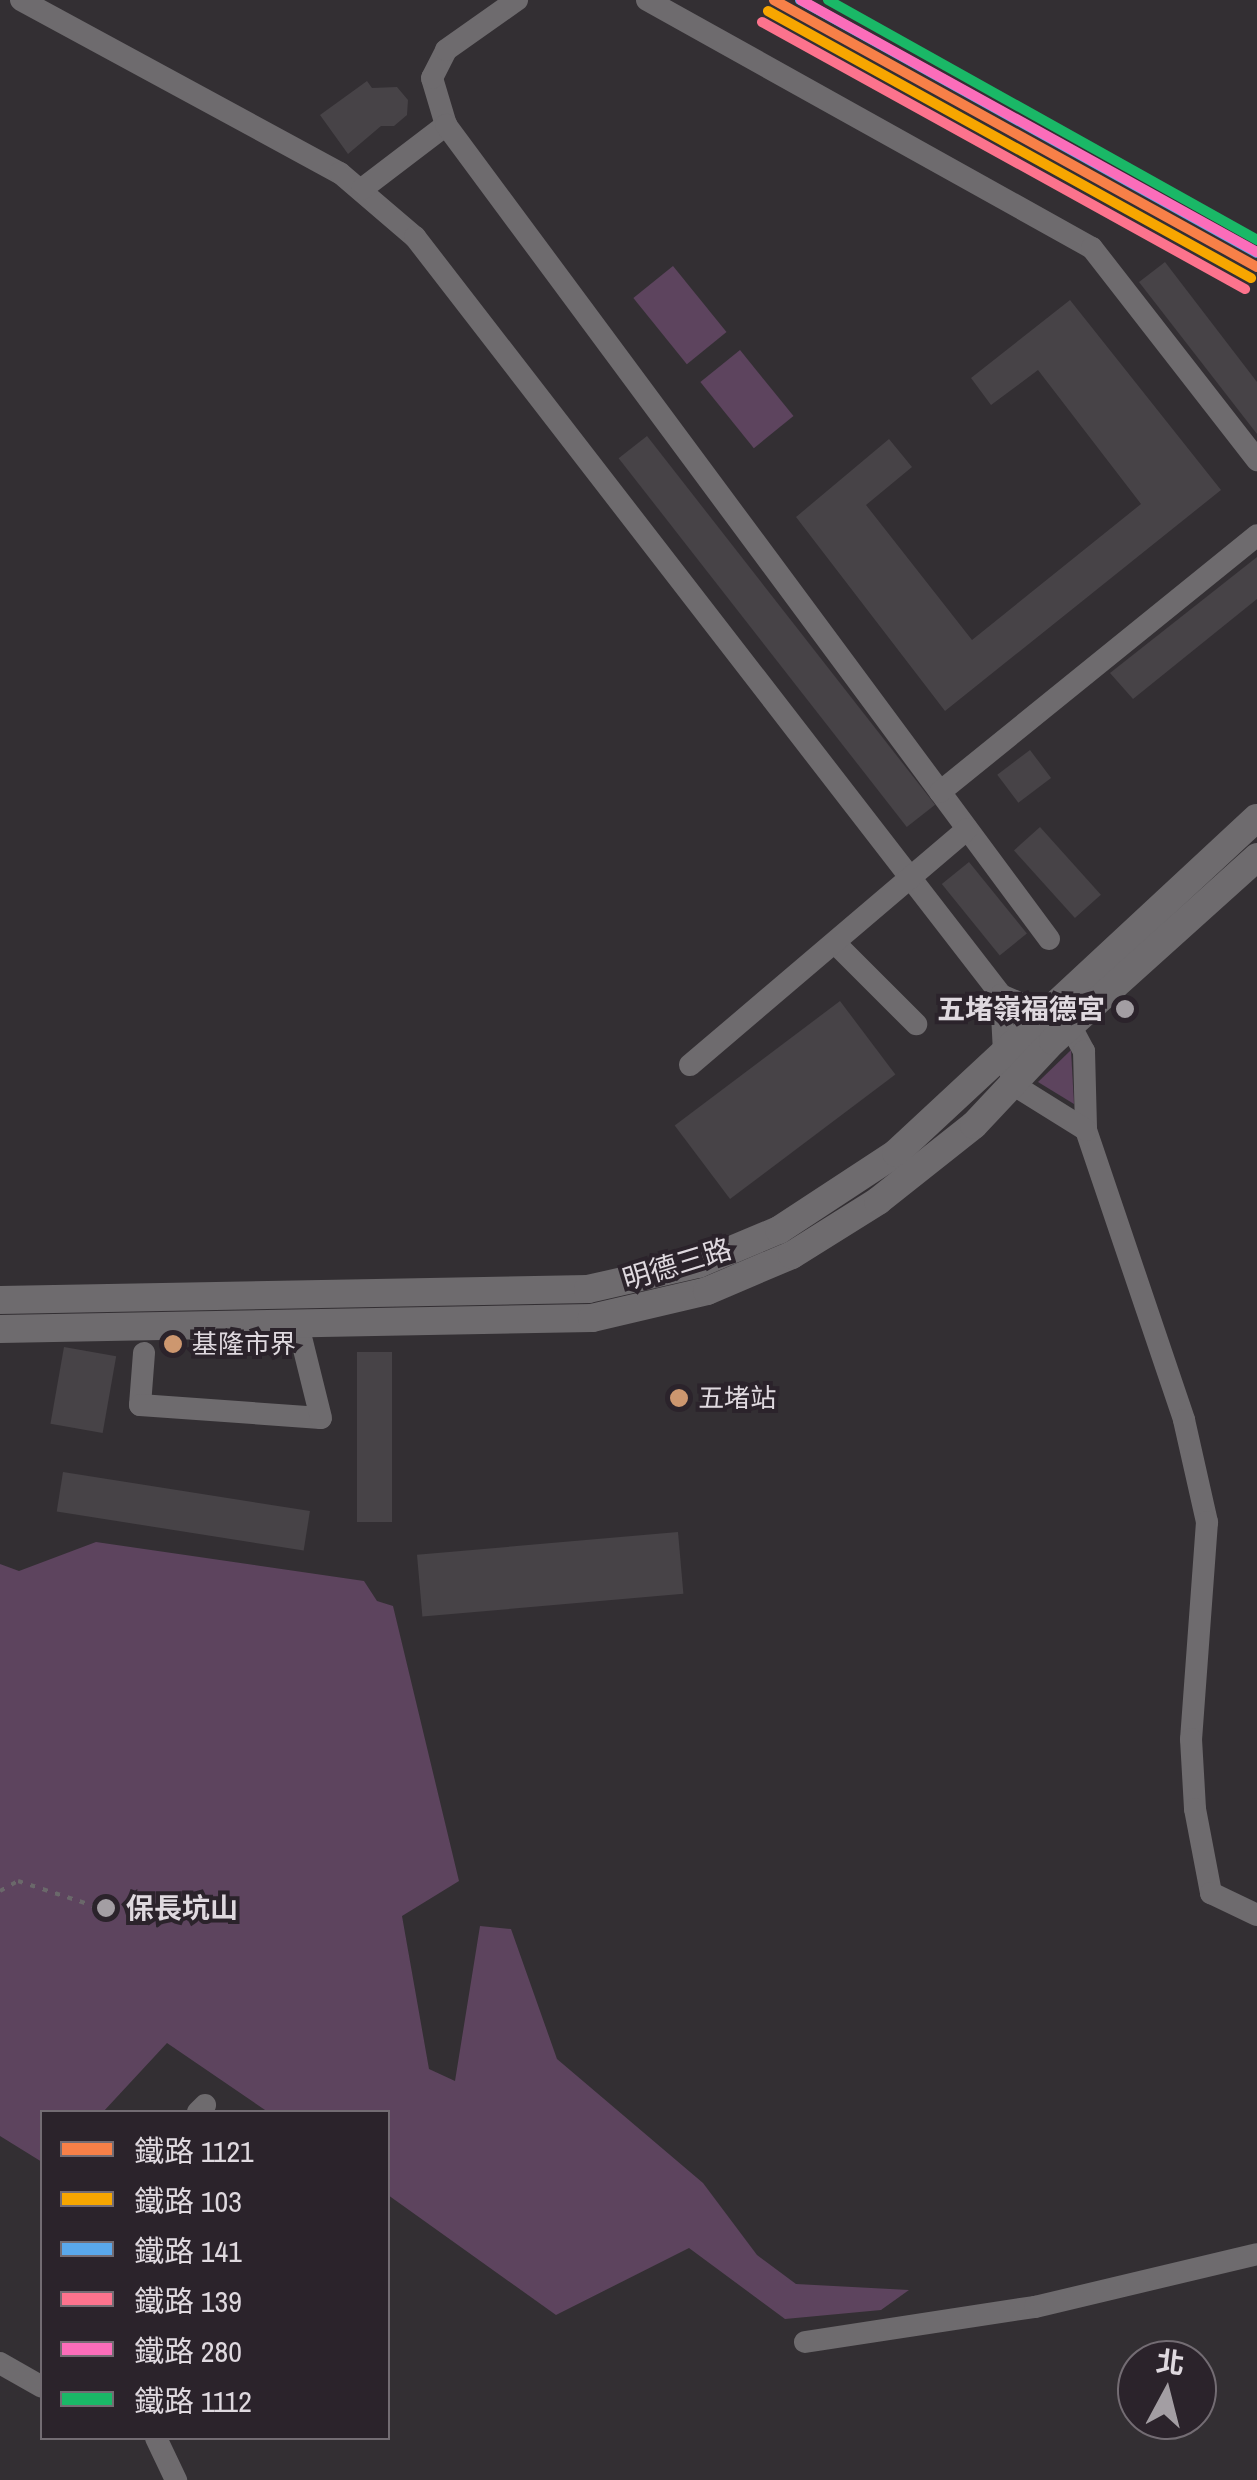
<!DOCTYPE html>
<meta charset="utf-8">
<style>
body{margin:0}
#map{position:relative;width:1257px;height:2480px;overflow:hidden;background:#332f33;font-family:"Archivo Narrow","Noto Sans TC",sans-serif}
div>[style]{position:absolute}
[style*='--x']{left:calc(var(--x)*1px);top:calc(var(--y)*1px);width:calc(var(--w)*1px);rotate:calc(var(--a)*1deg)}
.green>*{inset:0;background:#5d445e;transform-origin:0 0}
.building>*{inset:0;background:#474347;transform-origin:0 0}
.path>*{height:4px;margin-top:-2px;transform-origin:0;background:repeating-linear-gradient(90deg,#6a686a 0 5px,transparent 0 13px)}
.minor>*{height:22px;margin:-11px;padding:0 11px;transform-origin:11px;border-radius:11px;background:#6e6b6e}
.major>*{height:28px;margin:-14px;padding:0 14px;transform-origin:14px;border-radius:14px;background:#6e6b6e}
.rail-1>*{height:10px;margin:-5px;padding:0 5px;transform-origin:5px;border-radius:5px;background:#f78048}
.rail-2>*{height:10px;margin:-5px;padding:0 5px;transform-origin:5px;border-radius:5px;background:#f7a600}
.rail-3>*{height:10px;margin:-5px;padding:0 5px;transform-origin:5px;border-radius:5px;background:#5aa8eb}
.rail-4>*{height:10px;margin:-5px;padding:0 5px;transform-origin:5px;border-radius:5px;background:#fc738d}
.rail-5>*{height:10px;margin:-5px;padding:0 5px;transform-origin:5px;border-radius:5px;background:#fb6dba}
.rail-6>*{height:10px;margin:-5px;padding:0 5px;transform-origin:5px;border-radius:5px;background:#1ab867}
.dots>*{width:28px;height:28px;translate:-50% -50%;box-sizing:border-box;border:5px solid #2b232b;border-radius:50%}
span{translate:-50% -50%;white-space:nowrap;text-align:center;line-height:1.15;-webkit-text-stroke:8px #2b232b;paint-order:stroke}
.bus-label{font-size:26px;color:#dfd9df}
.left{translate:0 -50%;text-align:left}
.poi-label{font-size:28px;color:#dfd9df;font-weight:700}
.right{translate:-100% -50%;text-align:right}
.street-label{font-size:28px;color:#dfd9df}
.legend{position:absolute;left:40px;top:2110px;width:350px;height:330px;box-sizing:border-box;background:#2b232b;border:2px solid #736c73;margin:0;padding:12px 18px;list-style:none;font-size:30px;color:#dfd9df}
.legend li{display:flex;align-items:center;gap:20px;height:50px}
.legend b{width:50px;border:2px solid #736c73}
.north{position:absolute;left:1117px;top:2340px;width:100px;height:100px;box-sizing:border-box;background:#2b232b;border:2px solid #736c73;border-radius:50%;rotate:7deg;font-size:28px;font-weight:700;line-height:40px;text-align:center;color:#dfd9df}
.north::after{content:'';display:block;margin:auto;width:35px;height:45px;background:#a39ea3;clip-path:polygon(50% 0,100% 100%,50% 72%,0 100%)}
</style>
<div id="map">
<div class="green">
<div style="left:673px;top:266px;width:85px;height:51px;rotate:51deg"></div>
<div style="left:740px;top:350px;width:85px;height:51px;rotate:51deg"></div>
<div style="clip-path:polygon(1071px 1050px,1074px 1104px,1038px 1082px)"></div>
<div style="clip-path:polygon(96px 1542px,364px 1581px,377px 1601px,393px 1606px,459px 1881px,402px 1916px,429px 2069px,455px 2081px,480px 1926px,511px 1929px,557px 2059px,703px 2183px,757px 2255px,796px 2284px,909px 2290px,881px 2310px,785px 2319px,689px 2248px,556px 2315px,388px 2195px,388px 2112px,268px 2112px,167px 2043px,103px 2112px,42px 2112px,42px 2162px,0 2136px,0 1564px,19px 1571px)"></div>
</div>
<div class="building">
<div style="clip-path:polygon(367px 81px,372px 88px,397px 87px,408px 100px,407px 115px,394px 126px,381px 126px,348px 154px,320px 115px)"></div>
<div style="clip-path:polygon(1165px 262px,1257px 382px,1257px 434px,1139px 282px)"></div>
<div style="clip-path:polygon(1070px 300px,1221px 490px,945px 711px,796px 517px,889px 439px,912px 467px,866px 505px,972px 640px,1141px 504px,1038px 370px,991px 405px,971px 378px)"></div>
<div style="left:647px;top:436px;width:468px;height:36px;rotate:52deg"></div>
<div style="clip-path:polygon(1257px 557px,1257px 599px,1133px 699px,1110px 673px)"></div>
<div style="left:1030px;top:750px;width:35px;height:41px;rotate:53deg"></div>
<div style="left:1040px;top:827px;width:91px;height:35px;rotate:48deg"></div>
<div style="left:969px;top:862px;width:92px;height:35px;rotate:51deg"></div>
<div style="left:840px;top:1001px;width:92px;height:207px;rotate:53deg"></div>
<div style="left:64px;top:1347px;width:53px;height:78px;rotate:10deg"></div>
<div style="left:357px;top:1352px;width:35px;height:170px"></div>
<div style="left:63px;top:1472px;width:250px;height:40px;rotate:9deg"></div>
<div style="left:678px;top:1532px;width:62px;height:262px;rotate:85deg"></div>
</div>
<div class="path">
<div style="--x:0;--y:1891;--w:21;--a:-29"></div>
<div style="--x:18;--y:1881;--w:96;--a:18.2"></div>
</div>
<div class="minor">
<div style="--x:21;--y:0;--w:363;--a:28.5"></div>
<div style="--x:340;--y:173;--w:99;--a:40.5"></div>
<div style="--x:415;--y:237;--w:958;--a:52.29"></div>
<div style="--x:1001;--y:995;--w:75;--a:23.5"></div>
<div style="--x:1070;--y:1025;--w:30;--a:62"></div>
<div style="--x:1084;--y:1051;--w:79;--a:88.5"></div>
<div style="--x:1086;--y:1130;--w:306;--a:71.3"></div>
<div style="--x:1184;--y:1420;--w:105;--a:77.3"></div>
<div style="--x:1207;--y:1522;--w:218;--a:94.2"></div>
<div style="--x:1191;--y:1739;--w:70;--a:86.7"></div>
<div style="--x:1195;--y:1809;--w:86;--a:79.2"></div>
<div style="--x:1211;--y:1893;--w:51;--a:25.6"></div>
<div style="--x:647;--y:0;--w:509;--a:29.13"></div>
<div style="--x:1092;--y:248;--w:269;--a:52.1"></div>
<div style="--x:446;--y:125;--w:49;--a:-106.6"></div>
<div style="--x:432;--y:78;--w:31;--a:-63"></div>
<div style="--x:446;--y:50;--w:87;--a:-35.2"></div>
<div style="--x:362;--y:189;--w:106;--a:-37.3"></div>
<div style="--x:446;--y:125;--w:1013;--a:53.47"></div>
<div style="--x:940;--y:792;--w:408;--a:-39"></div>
<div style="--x:835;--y:943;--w:115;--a:45"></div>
<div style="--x:1001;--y:995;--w:57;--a:87"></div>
<div style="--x:1004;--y:1052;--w:34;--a:73"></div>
<div style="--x:1014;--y:1085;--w:85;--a:32"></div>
<div style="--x:690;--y:1065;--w:364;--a:-40.4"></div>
<div style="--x:144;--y:1353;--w:52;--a:94.4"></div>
<div style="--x:140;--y:1405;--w:181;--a:4.1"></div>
<div style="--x:321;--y:1418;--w:96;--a:-103.9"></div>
<div style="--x:198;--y:2112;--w:10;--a:-45"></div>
<div style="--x:805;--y:2342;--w:233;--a:-8.7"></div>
<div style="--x:1035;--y:2307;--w:228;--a:-13.4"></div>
<div style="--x:0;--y:2363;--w:48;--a:29.7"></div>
<div style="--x:156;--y:2438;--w:47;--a:64.5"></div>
</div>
<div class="major">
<div style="--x:0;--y:1300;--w:588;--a:-1.07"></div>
<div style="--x:588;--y:1289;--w:113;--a:-12.8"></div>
<div style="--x:698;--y:1264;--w:88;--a:-22.8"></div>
<div style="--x:779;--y:1230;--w:140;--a:-33.3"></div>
<div style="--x:896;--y:1153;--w:492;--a:-42.9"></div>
<div style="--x:0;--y:1329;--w:592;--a:-1.06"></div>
<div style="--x:592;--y:1318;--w:118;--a:-13.2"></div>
<div style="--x:707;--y:1291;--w:92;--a:-23"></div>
<div style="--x:792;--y:1255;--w:102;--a:-32.1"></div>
<div style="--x:878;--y:1201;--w:122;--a:-38.4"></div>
<div style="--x:974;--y:1125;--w:115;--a:-46.8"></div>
<div style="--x:1053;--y:1041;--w:275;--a:-42"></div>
</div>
<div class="rail-1">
<div style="--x:774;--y:0;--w:552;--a:28.93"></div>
</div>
<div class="rail-2">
<div style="--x:768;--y:11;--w:552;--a:28.93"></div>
</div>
<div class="rail-3">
<div style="--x:800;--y:0;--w:522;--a:28.97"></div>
</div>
<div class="rail-4">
<div style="--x:762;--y:22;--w:552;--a:28.93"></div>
</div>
<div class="rail-5">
<div style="--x:801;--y:0;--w:521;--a:28.93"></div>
</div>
<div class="rail-6">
<div style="--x:828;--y:0;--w:492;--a:29.2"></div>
</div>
<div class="dots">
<div style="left:1125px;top:1009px;background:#a39ea3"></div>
<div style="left:173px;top:1344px;background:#cd976f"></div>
<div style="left:679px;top:1398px;background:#cd976f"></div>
<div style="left:106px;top:1908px;background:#a39ea3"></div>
</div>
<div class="bus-label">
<span class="left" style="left:192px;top:1344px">基隆市界</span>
<span class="left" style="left:698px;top:1398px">五堵站</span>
</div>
<div class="poi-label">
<span class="right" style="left:1105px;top:1009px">五堵嶺福德宮</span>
<span class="left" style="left:126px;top:1908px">保長坑山</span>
</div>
<div class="street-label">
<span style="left:677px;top:1264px;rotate:-17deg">明德三路</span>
</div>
<ul class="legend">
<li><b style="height:12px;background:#f78048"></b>鐵路 1121</li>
<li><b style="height:12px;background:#f7a600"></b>鐵路 103</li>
<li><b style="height:12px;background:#5aa8eb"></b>鐵路 141</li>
<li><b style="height:12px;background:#fc738d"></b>鐵路 139</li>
<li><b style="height:12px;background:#fb6dba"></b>鐵路 280</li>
<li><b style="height:12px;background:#1ab867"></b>鐵路 1112</li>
</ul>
<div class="north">北</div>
</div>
